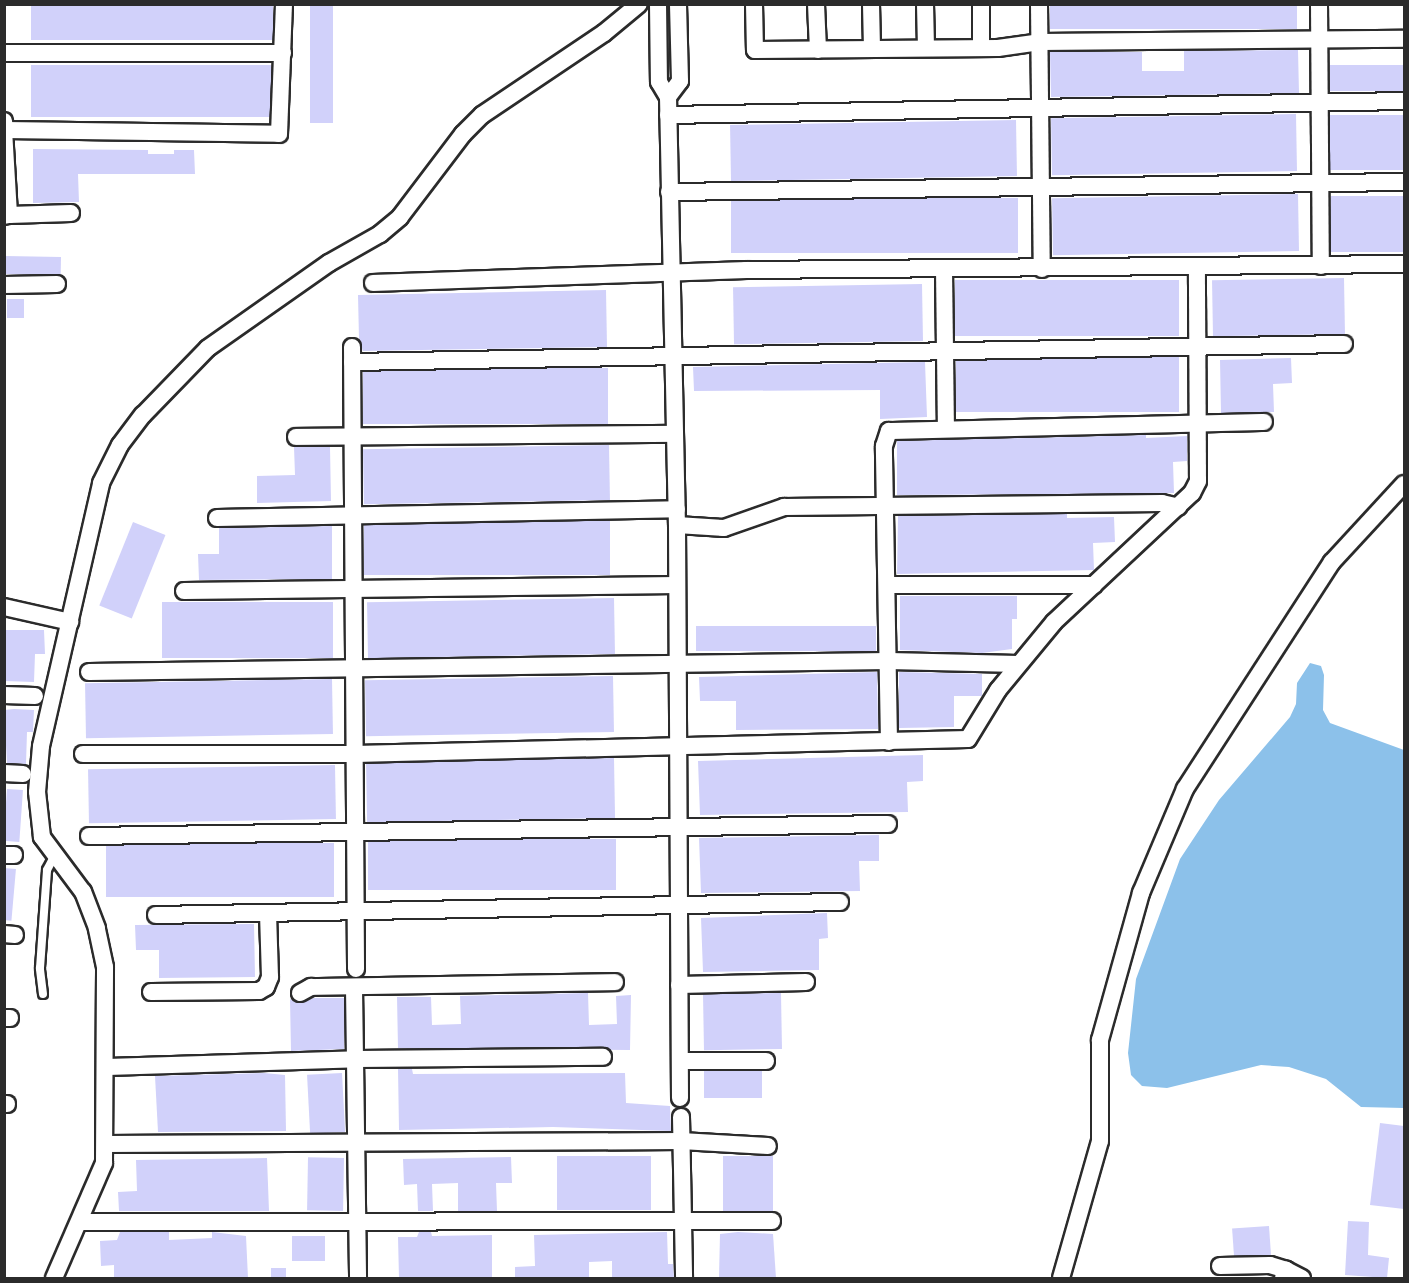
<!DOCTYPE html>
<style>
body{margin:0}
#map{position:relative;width:1409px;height:1283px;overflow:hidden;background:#fff;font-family:Caveat,sans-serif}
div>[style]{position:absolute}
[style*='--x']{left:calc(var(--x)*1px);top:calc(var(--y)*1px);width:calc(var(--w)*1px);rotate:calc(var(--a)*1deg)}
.water>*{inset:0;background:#8cc1ea}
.building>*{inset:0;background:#d1d1fa;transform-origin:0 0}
.roads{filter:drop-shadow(2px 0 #2b2b2b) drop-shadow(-2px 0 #2b2b2b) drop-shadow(0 2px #2b2b2b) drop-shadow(0 -2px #2b2b2b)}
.service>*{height:8px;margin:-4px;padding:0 4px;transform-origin:4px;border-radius:4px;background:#fff}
.minor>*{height:16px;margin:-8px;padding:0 8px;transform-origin:8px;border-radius:8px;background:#fff}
span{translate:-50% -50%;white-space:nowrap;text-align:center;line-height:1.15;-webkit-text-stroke:4.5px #fff;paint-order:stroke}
.frame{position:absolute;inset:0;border:6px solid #2b2b2b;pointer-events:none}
</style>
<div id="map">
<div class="water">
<div style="clip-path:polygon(1310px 663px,1321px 666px,1324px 675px,1323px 710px,1330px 723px,1404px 750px,1404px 1108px,1361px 1107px,1326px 1079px,1289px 1067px,1261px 1065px,1167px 1088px,1142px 1086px,1131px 1075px,1128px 1053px,1136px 979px,1180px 859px,1219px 800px,1290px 717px,1296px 704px,1297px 683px)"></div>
</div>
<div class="building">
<div style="left:31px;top:4px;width:242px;height:36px"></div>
<div style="left:310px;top:4px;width:23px;height:119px"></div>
<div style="left:1297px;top:4px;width:25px;height:247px;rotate:90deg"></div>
<div style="clip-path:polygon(1298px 50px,1299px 93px,1051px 97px,1050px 52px,1142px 52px,1142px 71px,1184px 71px,1184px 51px)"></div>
<div style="left:31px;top:65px;width:240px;height:52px"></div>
<div style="left:1404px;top:65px;width:26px;height:74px;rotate:90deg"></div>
<div style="left:1296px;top:114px;width:57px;height:245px;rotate:89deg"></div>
<div style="left:1404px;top:115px;width:55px;height:74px;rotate:90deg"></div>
<div style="left:1016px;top:120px;width:56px;height:286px;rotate:89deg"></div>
<div style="clip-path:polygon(33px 149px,148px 150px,148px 154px,174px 154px,174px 150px,194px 150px,195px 174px,78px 174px,79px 202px,33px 203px)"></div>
<div style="left:1298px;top:194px;width:57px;height:246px;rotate:89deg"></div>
<div style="left:1331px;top:196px;width:73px;height:56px"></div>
<div style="left:1018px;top:198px;width:55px;height:287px;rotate:90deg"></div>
<div style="left:5px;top:256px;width:56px;height:18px;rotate:1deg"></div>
<div style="left:1344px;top:278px;width:56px;height:132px;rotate:89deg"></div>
<div style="left:1179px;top:280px;width:56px;height:224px;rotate:90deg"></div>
<div style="left:922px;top:284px;width:57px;height:189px;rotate:89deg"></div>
<div style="clip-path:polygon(606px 290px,607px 347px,363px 351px,359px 339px,358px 295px)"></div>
<div style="left:7px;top:299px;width:17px;height:19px"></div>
<div style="left:1179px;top:357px;width:55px;height:223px;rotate:90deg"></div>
<div style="clip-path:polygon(1291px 358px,1292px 383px,1273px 384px,1274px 412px,1221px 413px,1220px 360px)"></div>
<div style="clip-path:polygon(925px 362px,927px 417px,880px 419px,880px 390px,694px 391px,693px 367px)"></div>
<div style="left:608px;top:368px;width:56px;height:245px;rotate:90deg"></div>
<div style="clip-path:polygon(1146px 435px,1146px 438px,1187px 436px,1187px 461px,1173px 462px,1174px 493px,897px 495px,897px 441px)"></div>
<div style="left:609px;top:445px;width:55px;height:246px;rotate:89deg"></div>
<div style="clip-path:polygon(294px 447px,330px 447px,331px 501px,257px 503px,257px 476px,295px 475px)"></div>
<div style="clip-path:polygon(1067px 514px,1067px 518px,1114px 517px,1115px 542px,1093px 543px,1094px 570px,897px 574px,898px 516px)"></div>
<div style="left:610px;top:521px;width:54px;height:246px;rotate:90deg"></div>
<div style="left:133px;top:522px;width:35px;height:90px;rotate:22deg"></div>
<div style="clip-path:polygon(332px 526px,332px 579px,199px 580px,198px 554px,219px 554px,219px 528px)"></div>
<div style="clip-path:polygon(900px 596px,1017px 596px,1017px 619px,1012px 619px,1012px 649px,982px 653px,900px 650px)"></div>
<div style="left:614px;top:598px;width:56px;height:247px;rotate:89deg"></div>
<div style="left:333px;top:602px;width:56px;height:171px;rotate:90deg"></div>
<div style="left:876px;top:626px;width:25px;height:180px;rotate:90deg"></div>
<div style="clip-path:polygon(4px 630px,44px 630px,45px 654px,35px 654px,34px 682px,4px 681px)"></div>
<div style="clip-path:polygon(877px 672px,878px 729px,736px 730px,736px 701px,700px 701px,699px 677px)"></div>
<div style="clip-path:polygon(899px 672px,982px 674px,982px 696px,954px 696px,954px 727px,899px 728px)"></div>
<div style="left:613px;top:676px;width:56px;height:248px;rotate:89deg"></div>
<div style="left:332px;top:679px;width:55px;height:247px;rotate:89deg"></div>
<div style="clip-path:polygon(14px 709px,34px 710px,33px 732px,27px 732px,26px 764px,7px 763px,4px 710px)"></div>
<div style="clip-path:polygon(923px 755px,923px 781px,907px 782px,908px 812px,700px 815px,698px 761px)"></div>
<div style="left:614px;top:758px;width:60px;height:248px;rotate:89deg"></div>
<div style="left:335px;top:765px;width:54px;height:247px;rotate:89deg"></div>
<div style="left:7px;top:789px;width:16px;height:52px;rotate:4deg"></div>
<div style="clip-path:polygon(879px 835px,879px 861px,859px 861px,860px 891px,701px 893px,699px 838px)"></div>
<div style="left:616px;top:839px;width:51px;height:248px;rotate:90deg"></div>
<div style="left:334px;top:843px;width:54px;height:228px;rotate:90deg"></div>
<div style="left:4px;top:868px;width:12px;height:52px;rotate:5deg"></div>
<div style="clip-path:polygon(827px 913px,828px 938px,819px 939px,819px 970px,703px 972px,701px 918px)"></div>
<div style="clip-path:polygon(254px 924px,255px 977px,159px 978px,159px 950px,136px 950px,135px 925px)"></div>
<div style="clip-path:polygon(588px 993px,589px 1025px,617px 1024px,616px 996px,631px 995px,630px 1050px,398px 1048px,397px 997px,431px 997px,432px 1025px,461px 1024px,460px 996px)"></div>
<div style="left:781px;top:993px;width:56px;height:78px;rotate:89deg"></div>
<div style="clip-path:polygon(313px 998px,344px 998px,344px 1049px,291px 1051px,290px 999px,300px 1003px)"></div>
<div style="clip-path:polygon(398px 1069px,412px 1069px,413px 1074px,625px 1073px,626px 1103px,670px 1106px,671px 1131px,553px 1127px,399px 1130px)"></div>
<div style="left:762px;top:1071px;width:27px;height:58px;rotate:90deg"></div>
<div style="clip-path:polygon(264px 1073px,285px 1075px,286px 1131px,158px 1132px,155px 1076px)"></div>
<div style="left:342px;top:1073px;width:59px;height:35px;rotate:87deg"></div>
<div style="clip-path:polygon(1380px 1123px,1404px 1126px,1404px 1209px,1370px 1205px)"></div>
<div style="left:651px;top:1156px;width:54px;height:94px;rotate:90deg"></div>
<div style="left:773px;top:1156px;width:55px;height:50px;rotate:90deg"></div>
<div style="clip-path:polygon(511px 1157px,512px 1183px,496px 1183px,497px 1211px,458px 1211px,458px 1183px,432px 1184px,433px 1211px,418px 1211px,417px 1184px,404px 1185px,403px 1159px)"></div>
<div style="clip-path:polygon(267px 1158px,269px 1211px,119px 1211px,118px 1192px,137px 1191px,136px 1160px)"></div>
<div style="left:344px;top:1158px;width:53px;height:36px;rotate:91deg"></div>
<div style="clip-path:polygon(1348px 1221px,1369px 1222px,1368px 1255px,1389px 1258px,1387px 1278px,1345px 1275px)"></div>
<div style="left:1269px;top:1226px;width:29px;height:37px;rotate:86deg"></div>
<div style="clip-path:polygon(120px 1232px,169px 1232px,169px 1240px,212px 1238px,212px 1232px,246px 1236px,248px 1278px,114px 1278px,114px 1265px,101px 1266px,100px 1241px,117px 1240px)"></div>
<div style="clip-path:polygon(419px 1232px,431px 1232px,432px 1236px,492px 1235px,492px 1278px,399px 1278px,398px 1237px,417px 1237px)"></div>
<div style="clip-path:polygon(667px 1232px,668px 1264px,673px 1264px,674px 1278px,612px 1278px,612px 1261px,589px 1262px,589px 1278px,515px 1278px,515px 1267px,535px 1266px,534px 1235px)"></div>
<div style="clip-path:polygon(738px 1232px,773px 1234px,776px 1278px,719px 1278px,720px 1234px)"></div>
<div style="left:292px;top:1236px;width:33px;height:25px"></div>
<div style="left:271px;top:1268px;width:15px;height:10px"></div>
</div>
<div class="roads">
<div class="service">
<div style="--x:43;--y:994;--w:26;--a:-97"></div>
<div style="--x:40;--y:968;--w:98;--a:-85.9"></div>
<div style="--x:47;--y:870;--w:17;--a:-62"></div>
</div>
<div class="minor">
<div style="--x:658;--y:4;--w:78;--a:89.3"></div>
<div style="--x:659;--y:82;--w:17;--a:59"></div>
<div style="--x:668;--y:97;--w:20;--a:-53"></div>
<div style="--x:680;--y:81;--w:77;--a:-91.5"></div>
<div style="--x:754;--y:4;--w:46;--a:88.8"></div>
<div style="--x:755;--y:50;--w:243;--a:-0.5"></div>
<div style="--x:998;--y:48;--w:42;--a:-8.1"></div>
<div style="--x:1040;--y:42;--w:364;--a:-0.5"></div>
<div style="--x:816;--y:4;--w:46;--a:87.5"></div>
<div style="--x:871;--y:4;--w:45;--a:88.7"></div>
<div style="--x:925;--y:4;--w:44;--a:88.7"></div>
<div style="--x:981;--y:4;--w:44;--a:90"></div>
<div style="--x:1039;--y:4;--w:265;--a:89.4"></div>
<div style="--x:1319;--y:4;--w:262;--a:89.6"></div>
<div style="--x:4;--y:53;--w:279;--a:0"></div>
<div style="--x:668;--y:97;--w:428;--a:88.8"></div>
<div style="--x:677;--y:525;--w:573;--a:89.7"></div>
<div style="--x:668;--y:115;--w:736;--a:-1.09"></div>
<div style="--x:4;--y:121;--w:9;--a:84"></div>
<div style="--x:5;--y:130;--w:274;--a:0.8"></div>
<div style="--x:279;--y:134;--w:130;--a:-87.8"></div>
<div style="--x:4;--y:130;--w:85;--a:86.6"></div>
<div style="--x:9;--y:215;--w:5;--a:169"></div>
<div style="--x:669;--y:192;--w:735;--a:-0.78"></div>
<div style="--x:9;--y:215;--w:62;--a:-1.8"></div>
<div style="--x:944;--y:269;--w:160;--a:89.3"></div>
<div style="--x:373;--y:283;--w:373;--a:-2"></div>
<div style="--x:746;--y:270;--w:658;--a:-0.52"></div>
<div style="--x:4;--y:285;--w:53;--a:-1.1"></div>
<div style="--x:352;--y:347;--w:622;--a:89.63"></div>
<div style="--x:352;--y:362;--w:992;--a:-1.04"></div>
<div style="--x:296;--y:437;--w:378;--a:-0.5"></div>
<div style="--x:217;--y:518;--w:460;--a:-1.1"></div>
<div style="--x:677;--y:525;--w:47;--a:3.7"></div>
<div style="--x:724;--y:528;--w:64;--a:-19.3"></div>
<div style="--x:784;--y:507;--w:378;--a:-0.6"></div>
<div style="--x:1162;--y:503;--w:17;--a:13"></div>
<div style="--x:888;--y:585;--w:206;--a:0"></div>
<div style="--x:184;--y:591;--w:493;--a:-0.7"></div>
<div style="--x:4;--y:607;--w:68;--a:12.8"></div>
<div style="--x:89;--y:672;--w:800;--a:-0.79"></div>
<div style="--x:889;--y:661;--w:129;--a:1.3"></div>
<div style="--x:4;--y:695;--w:31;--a:2"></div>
<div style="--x:889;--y:742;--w:296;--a:-91"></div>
<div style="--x:884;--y:446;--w:16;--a:-72"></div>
<div style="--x:889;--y:431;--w:375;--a:-1.4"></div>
<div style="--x:83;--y:754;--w:272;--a:0"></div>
<div style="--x:355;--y:754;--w:613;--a:-1.4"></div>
<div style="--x:968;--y:739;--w:57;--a:-58.5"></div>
<div style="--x:998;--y:690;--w:88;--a:-50.5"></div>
<div style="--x:1054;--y:622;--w:189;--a:-43.1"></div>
<div style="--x:1192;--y:493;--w:13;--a:-63"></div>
<div style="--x:1198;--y:481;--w:214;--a:-90.3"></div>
<div style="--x:4;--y:773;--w:19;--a:3"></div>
<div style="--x:89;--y:836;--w:799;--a:-0.86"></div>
<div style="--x:4;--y:855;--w:10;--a:0"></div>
<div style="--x:156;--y:915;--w:684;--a:-1.09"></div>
<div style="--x:4;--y:934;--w:11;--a:5"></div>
<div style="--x:679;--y:985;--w:127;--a:-1.4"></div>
<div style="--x:354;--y:988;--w:290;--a:89.2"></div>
<div style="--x:151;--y:992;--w:108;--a:-0.5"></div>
<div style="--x:259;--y:991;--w:8;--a:-30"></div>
<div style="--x:266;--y:987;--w:11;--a:-68"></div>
<div style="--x:270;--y:977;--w:63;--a:-91.8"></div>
<div style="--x:300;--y:993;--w:13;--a:-29"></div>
<div style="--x:311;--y:987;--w:304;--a:-0.9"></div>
<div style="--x:4;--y:1018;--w:6;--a:0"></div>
<div style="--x:680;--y:1061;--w:86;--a:0"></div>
<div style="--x:107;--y:1067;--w:250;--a:-1.8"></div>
<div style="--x:357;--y:1059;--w:246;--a:-0.5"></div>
<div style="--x:4;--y:1104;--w:3;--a:0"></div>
<div style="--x:681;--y:1117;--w:161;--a:88.9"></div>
<div style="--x:106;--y:1144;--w:575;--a:-0.3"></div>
<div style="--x:681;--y:1141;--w:87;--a:3.3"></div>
<div style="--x:81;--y:1222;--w:691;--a:-0.08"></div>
<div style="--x:1220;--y:1266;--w:50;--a:-1.1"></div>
<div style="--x:1270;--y:1265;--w:17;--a:17"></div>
<div style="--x:54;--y:1278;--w:125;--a:-66.5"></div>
<div style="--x:104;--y:1163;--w:196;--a:-89.7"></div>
<div style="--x:105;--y:967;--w:40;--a:-102"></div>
<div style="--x:97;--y:928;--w:39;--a:-111"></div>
<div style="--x:83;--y:892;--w:69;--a:-126.7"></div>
<div style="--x:42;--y:837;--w:45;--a:-96.3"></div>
<div style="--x:37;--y:792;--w:46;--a:-85"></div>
<div style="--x:41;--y:746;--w:270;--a:-77.1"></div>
<div style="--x:101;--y:483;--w:42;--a:-63.4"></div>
<div style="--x:120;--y:445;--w:38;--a:-53"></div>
<div style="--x:143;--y:415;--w:93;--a:-45.9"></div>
<div style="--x:208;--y:348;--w:148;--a:-35.1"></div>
<div style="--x:329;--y:263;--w:59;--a:-29.6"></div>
<div style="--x:380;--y:234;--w:26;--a:-40"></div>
<div style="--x:400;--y:217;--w:104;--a:-52.8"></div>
<div style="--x:463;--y:134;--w:27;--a:-45"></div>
<div style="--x:482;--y:115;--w:147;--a:-33.9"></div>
<div style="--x:604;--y:33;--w:45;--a:-39.6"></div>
<div style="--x:1061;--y:1278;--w:142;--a:-74.1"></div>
<div style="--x:1100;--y:1141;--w:101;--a:-90"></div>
<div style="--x:1100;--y:1040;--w:153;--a:-74.4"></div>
<div style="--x:1141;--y:893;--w:113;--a:-67.1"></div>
<div style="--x:1185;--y:789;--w:270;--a:-57.1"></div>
<div style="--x:1332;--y:562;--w:106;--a:-47.3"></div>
<div style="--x:1283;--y:1278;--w:9;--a:-69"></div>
<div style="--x:1286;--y:1270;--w:18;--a:27"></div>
</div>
</div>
<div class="frame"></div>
</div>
